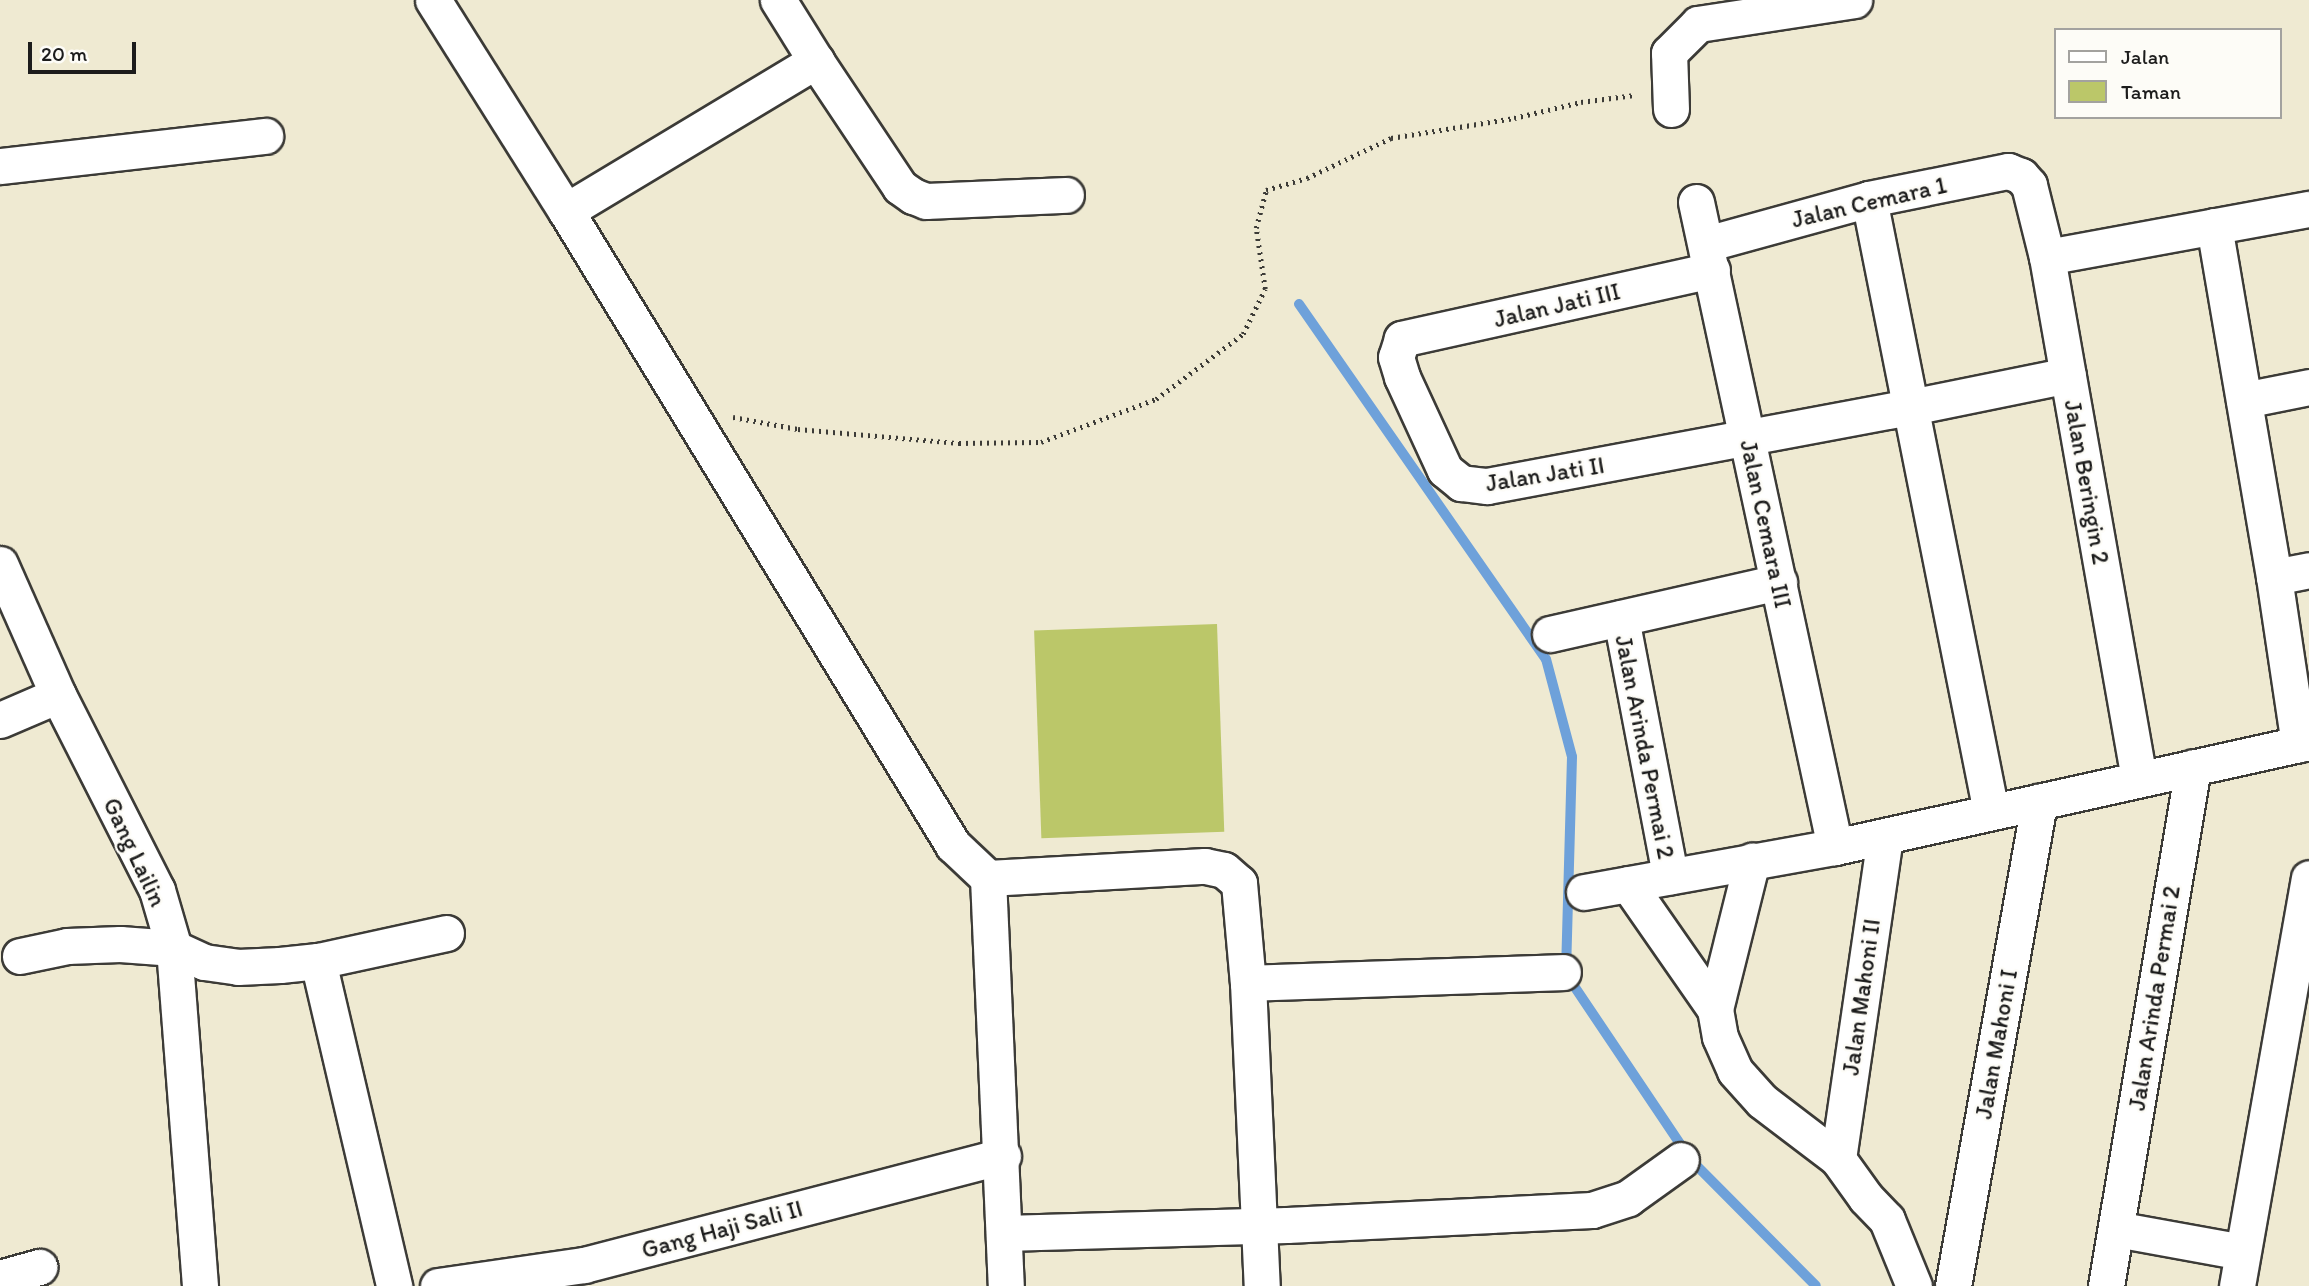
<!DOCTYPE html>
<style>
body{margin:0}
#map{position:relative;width:2309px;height:1286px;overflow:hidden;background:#efead2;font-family:Itim,sans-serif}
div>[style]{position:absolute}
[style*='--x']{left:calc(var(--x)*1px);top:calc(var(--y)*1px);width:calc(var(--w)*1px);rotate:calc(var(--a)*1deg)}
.green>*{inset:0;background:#bbc769;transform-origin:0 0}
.stream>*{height:10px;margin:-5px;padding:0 5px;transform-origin:5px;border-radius:5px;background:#6ea1da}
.path>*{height:4.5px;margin-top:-2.25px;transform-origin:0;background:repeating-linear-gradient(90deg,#3c3b37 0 2px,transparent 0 7px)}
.roads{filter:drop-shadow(2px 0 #3c3b37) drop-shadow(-2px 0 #3c3b37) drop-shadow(0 2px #3c3b37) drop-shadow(0 -2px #3c3b37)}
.street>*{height:35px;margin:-17.5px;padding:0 17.5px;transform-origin:17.5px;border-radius:17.5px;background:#fff}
span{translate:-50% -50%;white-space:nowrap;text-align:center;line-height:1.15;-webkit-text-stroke:5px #fdfcf7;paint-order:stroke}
.street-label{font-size:24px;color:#1c1c1c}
.legend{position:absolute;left:2054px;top:28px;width:228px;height:91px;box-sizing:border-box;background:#fdfcf7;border:2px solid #a3a29f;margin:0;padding:9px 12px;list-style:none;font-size:21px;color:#1c1c1c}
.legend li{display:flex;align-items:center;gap:14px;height:35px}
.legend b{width:35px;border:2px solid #a3a29f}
.scale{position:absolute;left:28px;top:42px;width:108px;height:32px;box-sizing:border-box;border:4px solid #1c1c1c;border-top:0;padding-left:9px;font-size:21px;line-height:24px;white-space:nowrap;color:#1c1c1c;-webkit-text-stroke:5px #fdfcf7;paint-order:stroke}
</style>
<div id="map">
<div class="green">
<div style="left:1217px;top:624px;width:208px;height:183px;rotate:88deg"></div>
</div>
<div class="stream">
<div style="--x:1299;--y:304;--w:432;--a:55.2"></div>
<div style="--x:1546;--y:659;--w:101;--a:75.1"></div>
<div style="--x:1572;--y:757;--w:217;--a:91.6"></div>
<div style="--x:1566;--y:974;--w:224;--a:56.1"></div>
<div style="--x:1691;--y:1160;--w:177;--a:45.2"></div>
</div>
<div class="path">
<div style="--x:733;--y:417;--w:66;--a:10.5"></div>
<div style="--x:798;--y:429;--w:162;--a:5"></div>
<div style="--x:959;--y:443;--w:82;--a:-0.7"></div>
<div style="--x:1041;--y:442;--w:123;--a:-20.5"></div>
<div style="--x:1156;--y:399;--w:109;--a:-36.8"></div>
<div style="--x:1243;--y:334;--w:50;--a:-63.9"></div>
<div style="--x:1265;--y:289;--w:62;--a:-98.4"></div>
<div style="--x:1256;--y:228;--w:39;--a:-75"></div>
<div style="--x:1266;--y:190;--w:43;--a:-16.3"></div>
<div style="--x:1307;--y:178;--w:93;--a:-25.5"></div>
<div style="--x:1391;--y:138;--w:125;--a:-9.2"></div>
<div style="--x:1514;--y:118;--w:69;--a:-13.4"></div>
<div style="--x:1581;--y:102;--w:54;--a:-7.4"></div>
</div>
<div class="roads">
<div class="street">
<div style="--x:433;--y:0;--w:249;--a:57.8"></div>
<div style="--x:566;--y:211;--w:743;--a:58.6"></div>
<div style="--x:953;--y:845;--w:48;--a:43.3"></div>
<div style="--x:988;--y:878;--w:408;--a:87.5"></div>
<div style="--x:816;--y:61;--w:151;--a:56.3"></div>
<div style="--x:900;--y:187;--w:16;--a:35"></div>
<div style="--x:913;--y:196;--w:14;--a:21"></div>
<div style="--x:926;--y:201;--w:140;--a:-2.5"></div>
<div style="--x:1671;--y:109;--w:56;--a:-92"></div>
<div style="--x:1669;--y:53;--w:41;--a:-45"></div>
<div style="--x:1698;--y:24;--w:158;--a:-8.7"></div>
<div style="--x:0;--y:166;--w:267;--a:-6.5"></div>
<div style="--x:1869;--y:199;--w:625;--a:78.74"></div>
<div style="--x:1696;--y:202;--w:660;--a:77.84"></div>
<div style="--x:566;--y:211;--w:292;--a:-31"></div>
<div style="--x:816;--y:61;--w:72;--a:-121.9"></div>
<div style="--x:2214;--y:226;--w:356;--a:80.3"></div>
<div style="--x:2274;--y:577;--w:169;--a:81.5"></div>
<div style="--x:1706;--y:244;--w:169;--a:-15.4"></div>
<div style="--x:1869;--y:199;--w:142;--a:-11.4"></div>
<div style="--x:2008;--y:171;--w:14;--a:21"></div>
<div style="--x:2021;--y:176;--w:12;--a:48"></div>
<div style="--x:2029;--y:185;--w:74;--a:76"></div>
<div style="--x:2047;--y:257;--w:530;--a:80"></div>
<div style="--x:2047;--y:257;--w:266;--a:-10.4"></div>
<div style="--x:1712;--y:270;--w:318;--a:167.5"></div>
<div style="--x:1402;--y:339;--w:19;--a:108"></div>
<div style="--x:1396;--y:357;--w:21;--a:73"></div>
<div style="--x:1402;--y:377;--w:102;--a:65.2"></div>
<div style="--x:1445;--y:470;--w:21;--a:39"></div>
<div style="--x:1461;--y:483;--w:26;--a:7"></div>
<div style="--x:1487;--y:486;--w:431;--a:-10.6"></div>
<div style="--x:1911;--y:407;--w:160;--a:-11.5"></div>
<div style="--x:2244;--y:400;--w:66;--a:-11.3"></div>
<div style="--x:0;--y:564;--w:143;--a:66.1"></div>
<div style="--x:58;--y:695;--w:219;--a:63.1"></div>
<div style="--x:157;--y:890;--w:60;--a:73.7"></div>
<div style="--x:174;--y:948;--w:339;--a:85.6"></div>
<div style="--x:2274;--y:577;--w:36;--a:-11"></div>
<div style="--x:1621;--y:618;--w:263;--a:79.2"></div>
<div style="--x:1550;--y:634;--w:235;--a:-12.8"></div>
<div style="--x:0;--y:720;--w:63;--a:-23.3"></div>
<div style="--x:988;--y:878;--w:217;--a:-3.2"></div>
<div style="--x:1205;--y:866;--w:19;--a:12"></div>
<div style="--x:1224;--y:870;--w:20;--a:41"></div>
<div style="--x:1239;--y:883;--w:100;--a:84.9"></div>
<div style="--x:1248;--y:983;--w:303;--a:87.4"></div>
<div style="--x:1628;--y:884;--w:152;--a:55.2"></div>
<div style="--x:1715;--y:1009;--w:28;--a:80"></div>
<div style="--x:1720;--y:1037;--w:37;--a:66"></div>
<div style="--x:1735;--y:1071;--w:40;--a:48"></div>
<div style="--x:1762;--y:1101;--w:96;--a:37.3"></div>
<div style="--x:1838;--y:1159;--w:48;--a:54.3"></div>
<div style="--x:1866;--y:1198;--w:30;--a:46"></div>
<div style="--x:1887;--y:1220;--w:71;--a:67.8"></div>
<div style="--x:1584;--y:892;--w:255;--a:-10.2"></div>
<div style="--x:1835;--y:847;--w:485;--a:-12.5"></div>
<div style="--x:20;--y:956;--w:48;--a:-12"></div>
<div style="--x:67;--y:946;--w:53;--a:-2.2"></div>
<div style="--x:120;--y:944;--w:54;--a:4.2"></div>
<div style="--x:174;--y:948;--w:33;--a:25"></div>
<div style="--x:204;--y:962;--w:34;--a:8"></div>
<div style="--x:238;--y:967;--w:42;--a:-2.7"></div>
<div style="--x:280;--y:965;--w:38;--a:-6"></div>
<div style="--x:318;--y:961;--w:131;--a:-12.3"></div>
<div style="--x:318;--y:961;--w:334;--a:76.8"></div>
<div style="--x:1248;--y:983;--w:315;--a:-2"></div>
<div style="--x:1715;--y:1009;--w:153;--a:-76"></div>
<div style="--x:1838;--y:1159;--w:326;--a:-81.7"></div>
<div style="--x:2116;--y:1229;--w:128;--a:10.3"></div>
<div style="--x:1004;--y:1233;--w:283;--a:-1.6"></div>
<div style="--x:1287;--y:1225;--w:305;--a:-2.8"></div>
<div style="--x:1592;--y:1210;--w:38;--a:-18"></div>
<div style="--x:1628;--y:1198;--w:65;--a:-35.6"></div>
<div style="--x:0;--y:1278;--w:41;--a:-15.8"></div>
<div style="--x:438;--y:1286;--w:148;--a:-8.2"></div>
<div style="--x:584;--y:1265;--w:433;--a:-14.6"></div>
<div style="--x:1953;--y:1286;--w:492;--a:-79.9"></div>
<div style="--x:2106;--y:1286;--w:526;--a:-80.48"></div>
<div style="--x:2237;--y:1286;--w:414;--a:-80"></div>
</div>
</div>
<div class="street-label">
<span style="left:1869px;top:202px;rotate:-13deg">Jalan Cemara 1</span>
<span style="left:1557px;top:305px;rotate:-13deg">Jalan Jati III</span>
<span style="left:1545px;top:474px;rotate:-9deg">Jalan Jati II</span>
<span style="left:2087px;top:482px;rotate:80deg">Jalan Beringin 2</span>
<span style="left:1766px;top:524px;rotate:78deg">Jalan Cemara III</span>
<span style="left:1645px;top:747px;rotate:79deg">Jalan Arinda Permai 2</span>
<span style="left:135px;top:852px;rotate:65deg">Gang Lailin</span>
<span style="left:1861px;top:997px;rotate:-82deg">Jalan Mahoni II</span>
<span style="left:2154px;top:998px;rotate:-81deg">Jalan Arinda Permai 2</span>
<span style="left:1996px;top:1044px;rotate:-80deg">Jalan Mahoni I</span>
<span style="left:722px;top:1229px;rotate:-15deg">Gang Haji Sali II</span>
</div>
<ul class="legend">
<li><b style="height:9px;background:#fff"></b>Jalan</li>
<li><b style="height:19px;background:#bbc769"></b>Taman</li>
</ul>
<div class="scale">20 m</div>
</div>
